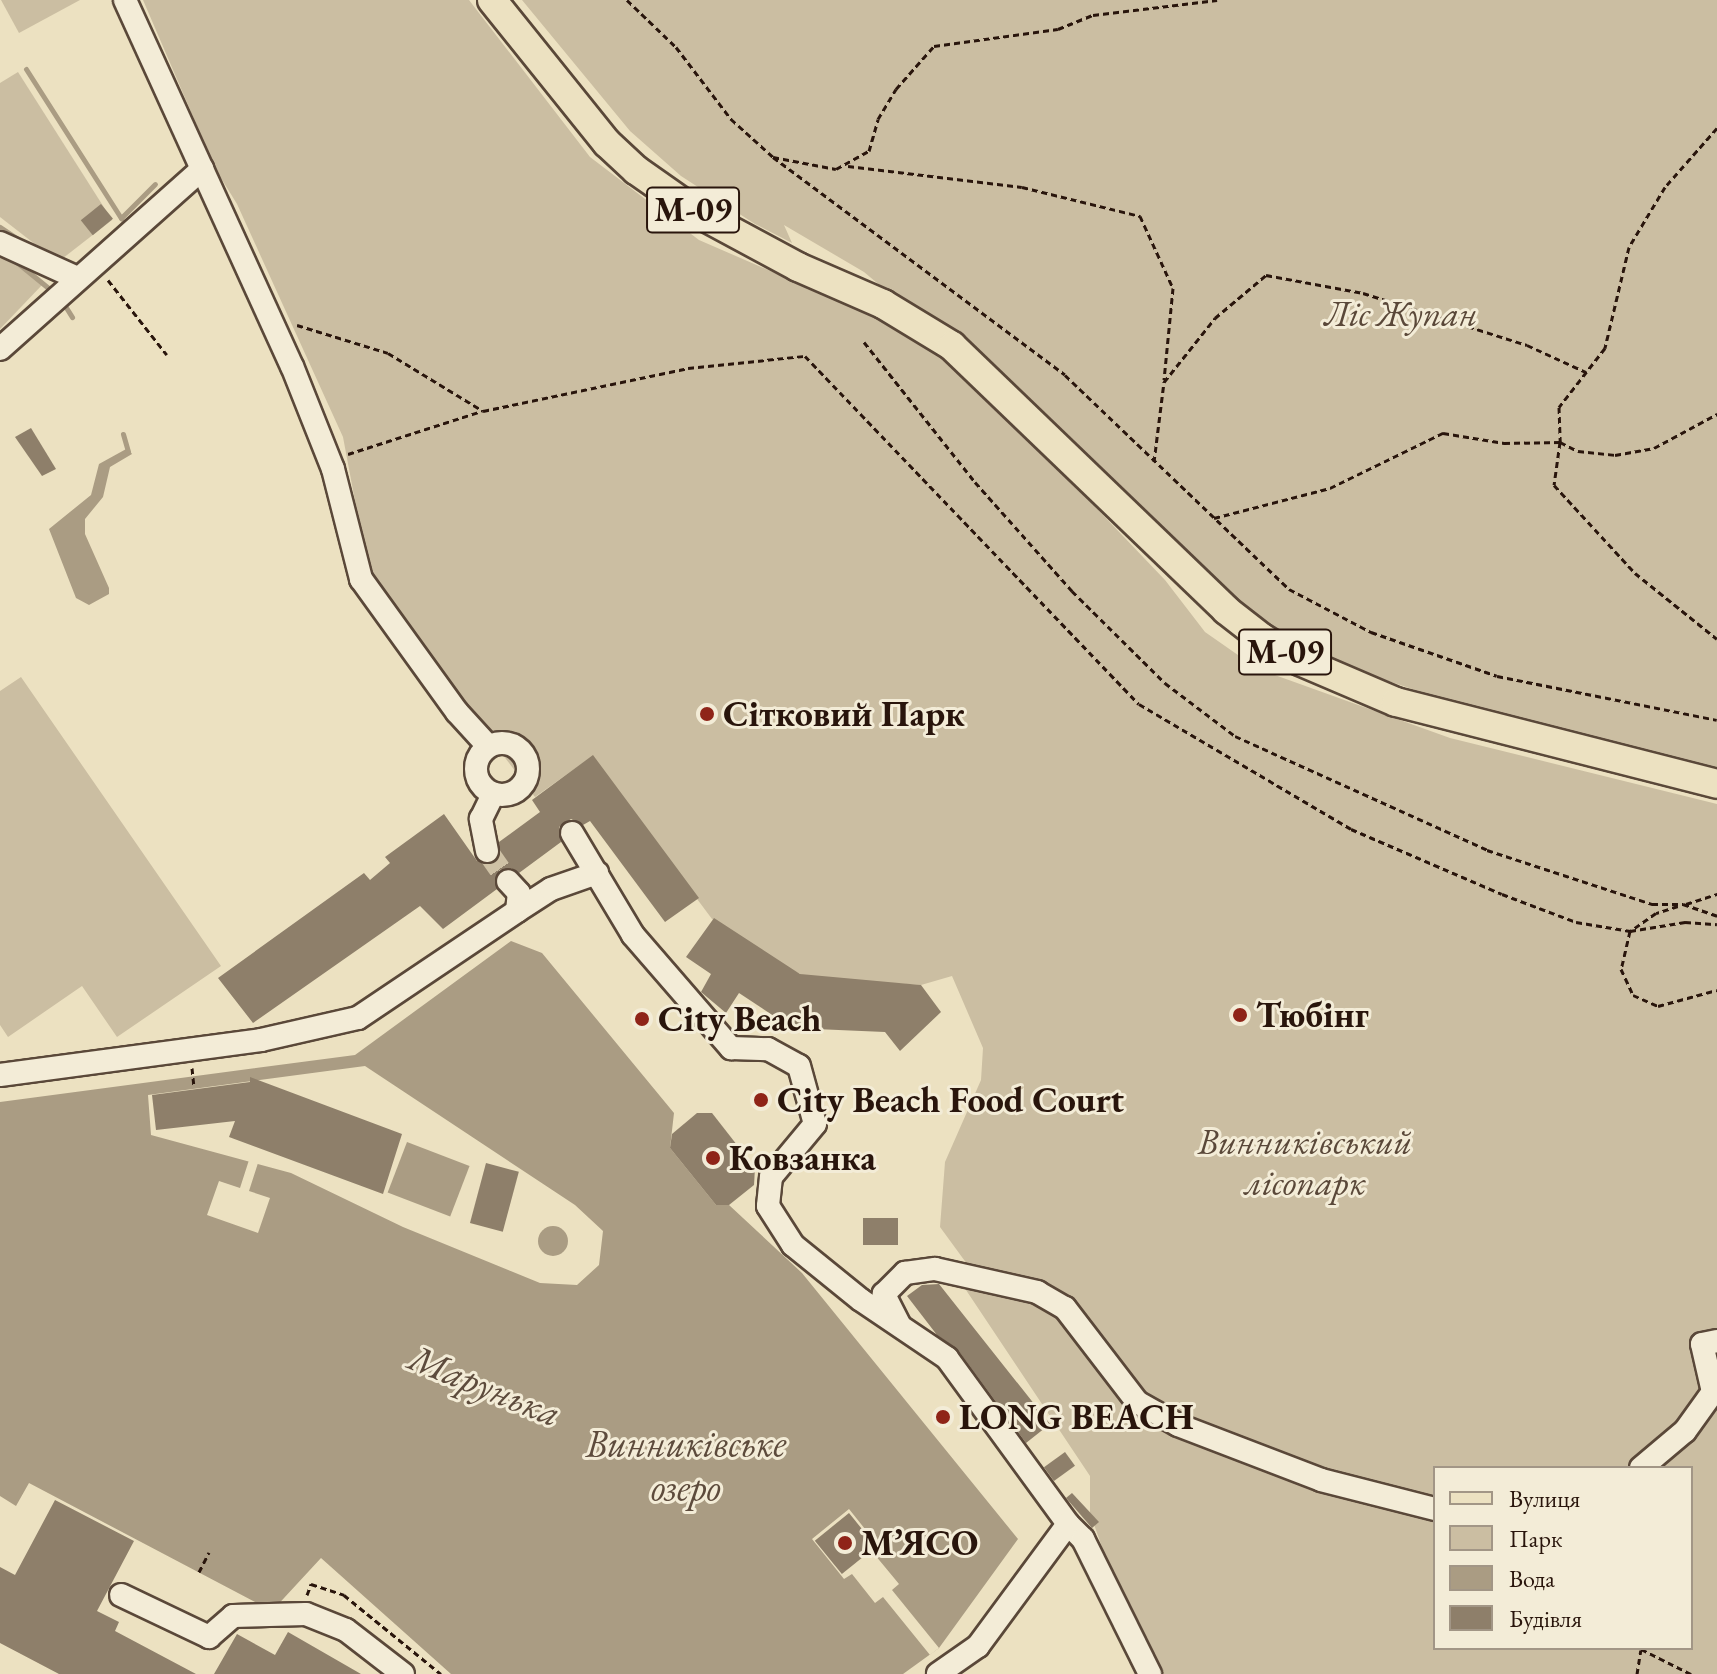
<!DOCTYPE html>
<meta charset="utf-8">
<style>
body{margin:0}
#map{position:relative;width:1717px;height:1674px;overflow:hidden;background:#ece1c1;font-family:"EB Garamond",serif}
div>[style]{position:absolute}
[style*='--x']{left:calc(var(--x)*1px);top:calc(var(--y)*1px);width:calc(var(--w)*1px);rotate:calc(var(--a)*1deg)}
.green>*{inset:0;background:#cbbea2}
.water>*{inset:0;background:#aa9c83;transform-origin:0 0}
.round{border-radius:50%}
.pier>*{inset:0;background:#ece1c1}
.stream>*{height:5px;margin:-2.5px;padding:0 2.5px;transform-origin:2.5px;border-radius:2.5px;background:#aa9c83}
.building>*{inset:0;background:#8e7f6a;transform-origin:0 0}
.minor-tunnel>*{height:22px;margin-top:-11px;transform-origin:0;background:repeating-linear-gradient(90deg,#cfc2a6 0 22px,transparent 0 33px)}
.path>*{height:3px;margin-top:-1.5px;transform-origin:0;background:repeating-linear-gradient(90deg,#29150c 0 6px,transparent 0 10px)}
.roads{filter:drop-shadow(2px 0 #5a4839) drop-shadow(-2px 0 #5a4839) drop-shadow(0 2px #5a4839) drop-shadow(0 -2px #5a4839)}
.minor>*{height:22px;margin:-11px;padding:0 11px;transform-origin:11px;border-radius:11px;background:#f3ecd7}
.minor>.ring{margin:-11px;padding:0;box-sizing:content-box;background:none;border:22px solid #f3ecd7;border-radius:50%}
.major>*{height:28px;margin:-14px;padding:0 14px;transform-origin:14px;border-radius:14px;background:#ece1c1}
.dots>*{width:22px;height:22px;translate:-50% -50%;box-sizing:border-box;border:4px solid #f3ecd7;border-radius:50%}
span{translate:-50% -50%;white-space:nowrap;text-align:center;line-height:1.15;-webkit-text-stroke:6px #f3ecd7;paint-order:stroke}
.shield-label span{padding:2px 6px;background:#f3ecd7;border:2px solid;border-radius:6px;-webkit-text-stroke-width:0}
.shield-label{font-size:34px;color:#29150c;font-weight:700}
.park-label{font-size:36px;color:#5a4839;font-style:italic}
.poi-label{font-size:36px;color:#29150c;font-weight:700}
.left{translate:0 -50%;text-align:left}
.water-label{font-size:38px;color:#5d4b3c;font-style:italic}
.legend{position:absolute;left:1433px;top:1466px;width:260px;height:184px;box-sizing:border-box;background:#f3ecd7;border:2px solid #a29686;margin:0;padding:10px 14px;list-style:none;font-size:24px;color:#29150c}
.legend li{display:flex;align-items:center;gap:16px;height:40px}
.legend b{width:40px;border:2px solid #a29686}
</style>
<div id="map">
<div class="green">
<div style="clip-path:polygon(1px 0,80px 0,19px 33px)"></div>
<div style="clip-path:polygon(evenodd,143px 0,469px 0,590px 157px,699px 240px,920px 336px,1037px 446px,1165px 580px,1205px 632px,1258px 669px,1450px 738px,1717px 804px,1717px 1674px,1154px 1674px,1133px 1635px,1090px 1513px,1090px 1476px,966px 1290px,978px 1279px,940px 1227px,945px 1162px,981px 1080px,983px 1048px,952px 976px,921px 985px,807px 977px,787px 968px,712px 919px,591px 757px,535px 797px,370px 581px,343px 437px,237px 204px,216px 170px,143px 0,1435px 1468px,1691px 1468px,1691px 1648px,1435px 1648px,1435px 1468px)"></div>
<div style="clip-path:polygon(522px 0,1717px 0,1717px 769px,1459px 705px,1359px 671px,1292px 639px,1238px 602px,1065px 441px,864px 272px,784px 225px,792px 243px,755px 224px,681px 176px,630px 131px)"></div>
<div style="clip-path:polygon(18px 72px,112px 220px,58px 262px,0 217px,0 83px)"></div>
<div style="clip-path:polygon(0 251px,43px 284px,0 329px)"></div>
<div style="clip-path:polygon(21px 677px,221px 966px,117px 1037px,82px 986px,8px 1037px,0 1025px,0 691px)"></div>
</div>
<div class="water">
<div style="clip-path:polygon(128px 448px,132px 454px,110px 467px,103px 497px,85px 519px,85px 534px,109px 588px,109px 594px,89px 605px,76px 598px,49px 529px,91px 495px,99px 464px)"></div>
<div style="clip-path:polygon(evenodd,511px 941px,542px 953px,674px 1113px,670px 1148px,716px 1205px,729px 1205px,802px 1273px,1018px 1539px,939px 1648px,903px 1674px,451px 1674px,321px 1558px,272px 1611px,29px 1483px,16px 1506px,0 1496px,0 1102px,355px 1055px,511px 941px,365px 1066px,575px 1205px,603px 1231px,599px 1265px,577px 1285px,540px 1283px,403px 1227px,291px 1173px,151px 1135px,148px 1095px,365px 1066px)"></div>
<div style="left:407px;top:1142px;width:67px;height:54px;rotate:21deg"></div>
<div class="round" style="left:538px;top:1226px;width:30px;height:30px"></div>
</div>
<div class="pier">
<div style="clip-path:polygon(249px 1160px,258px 1163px,249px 1191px,270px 1198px,258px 1233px,207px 1215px,219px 1181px,240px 1188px)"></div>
<div style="clip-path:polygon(849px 1509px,881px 1549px,875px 1555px,899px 1584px,892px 1590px,939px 1648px,930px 1655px,883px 1597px,875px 1603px,852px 1574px,844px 1579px,812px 1539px)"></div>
</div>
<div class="stream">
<div style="--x:26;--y:69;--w:177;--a:57.5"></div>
<div style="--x:121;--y:218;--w:48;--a:-45"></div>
<div style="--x:0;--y:227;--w:23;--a:34"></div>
<div style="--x:14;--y:260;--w:49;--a:39.2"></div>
<div style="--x:62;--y:301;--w:19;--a:58"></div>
<div style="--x:123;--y:434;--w:18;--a:74"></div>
</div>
<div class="building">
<div style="left:101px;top:204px;width:19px;height:26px;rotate:51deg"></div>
<div style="clip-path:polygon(31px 428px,56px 469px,42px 476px,15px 437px)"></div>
<div style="clip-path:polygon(593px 755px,699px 898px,665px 922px,590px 821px,583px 825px,571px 819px,559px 827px,561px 842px,519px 873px,511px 868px,499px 870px,497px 889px,443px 929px,420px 906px,253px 1023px,218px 978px,364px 873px,370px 880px,390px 863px,385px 857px,444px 814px,477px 861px,495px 862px,499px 842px,540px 812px,532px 800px)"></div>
<div style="clip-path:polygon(714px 918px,800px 974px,921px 985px,941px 1012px,900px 1051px,885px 1032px,792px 1028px,739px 993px,726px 1013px,701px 992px,711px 974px,686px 957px)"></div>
<div style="clip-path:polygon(250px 1077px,402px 1134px,383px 1194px,229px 1137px,235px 1121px,156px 1130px,152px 1095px,250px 1082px)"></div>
<div style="clip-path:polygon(697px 1113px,712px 1113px,755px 1168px,754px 1185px,729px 1205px,716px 1205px,670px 1148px,672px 1134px)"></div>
<div style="left:486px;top:1163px;width:34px;height:62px;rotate:15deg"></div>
<div style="left:863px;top:1218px;width:35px;height:27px"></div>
<div style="clip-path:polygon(939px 1284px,1050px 1424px,1026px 1443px,958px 1350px,937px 1335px,907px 1296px,922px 1285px)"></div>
<div style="left:1065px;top:1452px;width:17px;height:26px;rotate:54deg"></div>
<div style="clip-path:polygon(1072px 1493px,1099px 1522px,1092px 1528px,1066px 1498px)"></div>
<div style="clip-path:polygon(55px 1500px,134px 1541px,97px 1611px,119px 1622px,115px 1631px,196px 1674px,59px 1674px,0 1643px,0 1567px,15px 1575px)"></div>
<div style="left:849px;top:1513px;width:43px;height:44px;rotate:51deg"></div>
<div style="clip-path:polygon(288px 1632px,361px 1674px,214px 1674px,237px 1634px,275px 1655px)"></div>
</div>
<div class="minor-tunnel">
<div style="--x:487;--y:851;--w:37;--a:55"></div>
</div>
<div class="path">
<div style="--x:627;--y:0;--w:68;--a:43.8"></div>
<div style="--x:676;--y:47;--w:91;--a:52.6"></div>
<div style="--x:731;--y:119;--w:57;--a:42.1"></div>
<div style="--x:773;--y:157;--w:64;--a:10.8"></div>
<div style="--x:836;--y:169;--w:38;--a:-29"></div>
<div style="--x:869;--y:151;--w:33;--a:-74"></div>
<div style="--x:878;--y:119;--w:35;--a:-59"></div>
<div style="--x:896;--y:89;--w:57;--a:-48.5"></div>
<div style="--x:934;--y:46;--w:125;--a:-7.8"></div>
<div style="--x:1058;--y:29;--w:38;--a:-22"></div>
<div style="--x:1093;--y:15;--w:125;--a:-6.9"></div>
<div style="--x:1717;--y:128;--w:79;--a:131.4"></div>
<div style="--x:1665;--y:187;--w:70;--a:121"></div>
<div style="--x:1629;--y:247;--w:104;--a:103.4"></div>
<div style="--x:1605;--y:348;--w:75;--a:127.9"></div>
<div style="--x:1559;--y:407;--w:35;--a:88"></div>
<div style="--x:1560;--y:442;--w:20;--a:27"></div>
<div style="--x:1578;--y:451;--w:37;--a:6"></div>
<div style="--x:1615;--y:455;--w:40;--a:-10"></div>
<div style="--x:1654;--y:448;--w:72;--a:-28.4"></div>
<div style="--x:773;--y:157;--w:364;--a:36.7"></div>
<div style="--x:1065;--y:375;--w:310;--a:43.7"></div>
<div style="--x:1289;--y:589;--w:93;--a:27.7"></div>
<div style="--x:1371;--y:632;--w:133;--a:19.2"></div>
<div style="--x:1497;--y:676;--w:224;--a:11.3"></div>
<div style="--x:848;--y:166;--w:175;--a:6.9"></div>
<div style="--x:1022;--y:187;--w:122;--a:13.8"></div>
<div style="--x:1140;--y:216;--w:79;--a:65.4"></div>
<div style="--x:1173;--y:288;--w:92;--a:95.6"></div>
<div style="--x:108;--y:280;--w:95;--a:51.8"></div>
<div style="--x:297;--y:325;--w:95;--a:17.1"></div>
<div style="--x:388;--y:353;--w:111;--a:31.4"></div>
<div style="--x:483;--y:411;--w:209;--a:-11.8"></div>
<div style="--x:688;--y:368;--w:118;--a:-5.9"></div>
<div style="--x:805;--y:356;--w:482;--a:46.2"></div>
<div style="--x:1139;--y:704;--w:246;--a:30.5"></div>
<div style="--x:1351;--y:829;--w:164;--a:23.3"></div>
<div style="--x:1502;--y:894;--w:79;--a:20.7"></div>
<div style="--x:1576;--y:922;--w:55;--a:9.5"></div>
<div style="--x:1630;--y:931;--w:56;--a:-9.3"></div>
<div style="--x:1685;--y:922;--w:32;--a:4"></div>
<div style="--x:864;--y:342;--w:179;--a:51.6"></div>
<div style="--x:975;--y:482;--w:146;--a:48.3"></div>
<div style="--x:1072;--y:591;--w:131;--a:44.7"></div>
<div style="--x:1165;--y:683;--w:88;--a:37.1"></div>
<div style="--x:1235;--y:736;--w:277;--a:24.3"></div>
<div style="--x:1487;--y:850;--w:174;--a:18.1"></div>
<div style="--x:1652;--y:904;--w:31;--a:0"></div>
<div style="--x:1683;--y:904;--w:36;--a:19"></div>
<div style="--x:348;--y:454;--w:141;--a:-17.8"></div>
<div style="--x:1154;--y:462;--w:81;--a:-82.9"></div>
<div style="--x:1164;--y:382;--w:82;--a:-51.4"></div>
<div style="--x:1215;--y:318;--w:67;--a:-40.1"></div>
<div style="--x:1266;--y:275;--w:99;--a:10.5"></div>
<div style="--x:1363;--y:293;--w:172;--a:17.6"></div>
<div style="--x:1527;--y:345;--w:65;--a:24.6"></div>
<div style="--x:1214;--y:518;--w:120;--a:-14.5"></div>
<div style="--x:1330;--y:488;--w:126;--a:-26"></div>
<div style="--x:1443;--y:433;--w:62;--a:9.3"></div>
<div style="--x:1504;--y:443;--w:56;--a:-1"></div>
<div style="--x:1560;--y:442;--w:43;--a:97.9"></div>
<div style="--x:1554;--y:485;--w:120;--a:47.4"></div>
<div style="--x:1635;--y:573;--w:105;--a:38.8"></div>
<div style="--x:1686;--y:904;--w:33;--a:-18"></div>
<div style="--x:1678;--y:906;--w:23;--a:162"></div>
<div style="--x:1656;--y:913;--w:32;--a:145"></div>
<div style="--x:1630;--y:931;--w:39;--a:103"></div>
<div style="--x:1621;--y:969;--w:29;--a:65"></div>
<div style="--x:1633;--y:995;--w:27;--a:24"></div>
<div style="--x:1658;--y:1006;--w:61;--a:-15.2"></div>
<div style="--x:192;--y:1068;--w:19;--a:84"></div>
<div style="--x:199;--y:1572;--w:22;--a:-63"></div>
<div style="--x:307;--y:1595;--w:12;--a:-70"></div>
<div style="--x:311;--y:1584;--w:35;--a:18"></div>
<div style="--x:344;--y:1595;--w:125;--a:39.2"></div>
<div style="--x:1641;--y:1649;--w:56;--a:26.6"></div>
<div style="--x:1637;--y:1674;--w:24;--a:-81"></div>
</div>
<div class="roads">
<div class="minor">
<div style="--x:125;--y:0;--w:402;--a:65.5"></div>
<div style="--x:292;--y:366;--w:111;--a:68.3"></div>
<div style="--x:333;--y:469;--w:114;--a:75.7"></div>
<div style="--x:361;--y:579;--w:164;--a:54.2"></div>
<div style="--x:457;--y:712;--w:46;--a:47.6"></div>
<div style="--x:0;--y:243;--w:82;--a:24.4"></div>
<div style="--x:0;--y:349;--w:271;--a:-41.7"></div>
<div class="ring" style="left:476px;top:743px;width:30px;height:30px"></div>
<div style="--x:572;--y:833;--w:119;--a:59.1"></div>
<div style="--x:633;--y:935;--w:150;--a:49.1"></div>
<div style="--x:731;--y:1048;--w:37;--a:2"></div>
<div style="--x:768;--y:1049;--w:35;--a:29"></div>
<div style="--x:799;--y:1066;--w:60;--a:74.6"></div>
<div style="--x:815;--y:1124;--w:69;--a:129.7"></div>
<div style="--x:771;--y:1177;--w:29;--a:96"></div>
<div style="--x:768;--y:1206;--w:46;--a:57.3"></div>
<div style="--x:793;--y:1245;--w:87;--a:39"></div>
<div style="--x:861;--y:1300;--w:104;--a:34"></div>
<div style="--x:947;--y:1358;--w:205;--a:53.9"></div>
<div style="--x:1068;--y:1524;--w:152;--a:126.4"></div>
<div style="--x:978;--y:1646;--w:49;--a:145"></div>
<div style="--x:487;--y:851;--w:33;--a:-101"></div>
<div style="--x:481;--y:819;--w:28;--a:-64"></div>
<div style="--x:517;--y:911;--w:40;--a:-32.9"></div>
<div style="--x:551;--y:889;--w:49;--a:-19.2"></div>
<div style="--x:0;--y:1075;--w:263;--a:-7.6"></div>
<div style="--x:261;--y:1040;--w:99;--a:-12.8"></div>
<div style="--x:358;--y:1018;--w:192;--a:-33.9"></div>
<div style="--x:517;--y:911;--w:18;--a:-84"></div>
<div style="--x:519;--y:893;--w:16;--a:-133"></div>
<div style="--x:899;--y:1324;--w:34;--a:-117"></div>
<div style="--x:884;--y:1294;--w:30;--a:-45"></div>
<div style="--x:905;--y:1273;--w:30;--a:-8"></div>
<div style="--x:935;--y:1269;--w:105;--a:12.7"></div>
<div style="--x:1037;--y:1292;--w:32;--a:30"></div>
<div style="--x:1065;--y:1308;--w:118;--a:52.5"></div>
<div style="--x:1137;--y:1402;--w:47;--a:29.3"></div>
<div style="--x:1178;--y:1425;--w:153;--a:21"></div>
<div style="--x:1321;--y:1480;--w:118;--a:14.3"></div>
<div style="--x:1641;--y:1468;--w:57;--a:-40.1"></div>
<div style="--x:1685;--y:1431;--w:48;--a:-54.3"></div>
<div style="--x:1713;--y:1392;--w:49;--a:-102.9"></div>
<div style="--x:1702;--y:1344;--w:15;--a:-11"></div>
<div style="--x:1068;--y:1524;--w:21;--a:45"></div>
<div style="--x:1083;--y:1539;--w:151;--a:63.6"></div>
<div style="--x:121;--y:1595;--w:98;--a:25.5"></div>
<div style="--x:209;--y:1637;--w:32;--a:-41"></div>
<div style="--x:233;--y:1616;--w:73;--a:-1.6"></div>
<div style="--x:306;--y:1614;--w:43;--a:21.8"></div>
<div style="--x:346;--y:1630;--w:72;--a:37.7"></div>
</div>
<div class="major">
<div style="--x:492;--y:0;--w:184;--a:51.2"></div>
<div style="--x:607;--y:143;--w:40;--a:43"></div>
<div style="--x:636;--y:170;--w:73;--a:35"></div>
<div style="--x:696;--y:212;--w:116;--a:28.3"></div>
<div style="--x:798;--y:267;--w:93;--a:23.5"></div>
<div style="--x:883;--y:304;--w:81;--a:31.3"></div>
<div style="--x:952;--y:346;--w:380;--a:43.9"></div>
<div style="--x:1226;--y:610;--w:46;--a:37.9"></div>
<div style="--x:1262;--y:638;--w:44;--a:31.2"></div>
<div style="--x:1300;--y:661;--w:104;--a:23.1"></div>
<div style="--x:1396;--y:702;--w:331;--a:14.3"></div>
</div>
</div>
<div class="dots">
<div style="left:707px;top:714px;background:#8f2418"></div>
<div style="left:1240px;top:1015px;background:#8f2418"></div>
<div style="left:642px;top:1019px;background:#8f2418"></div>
<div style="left:761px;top:1100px;background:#8f2418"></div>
<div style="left:713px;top:1158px;background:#8f2418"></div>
<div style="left:943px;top:1417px;background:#8f2418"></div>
<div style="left:845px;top:1543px;background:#8f2418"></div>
</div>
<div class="shield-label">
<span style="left:693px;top:210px">М-09</span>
<span style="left:1285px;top:652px">М-09</span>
</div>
<div class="park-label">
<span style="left:1401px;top:314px">Ліс Жупан</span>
<span style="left:1305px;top:1162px">Винниківський<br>лісопарк</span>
</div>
<div class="poi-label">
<span class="left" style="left:723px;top:714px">Сітковий Парк</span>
<span class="left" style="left:1256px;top:1015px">Тюбінг</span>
<span class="left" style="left:658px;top:1019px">City Beach</span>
<span class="left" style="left:777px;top:1100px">City Beach Food Court</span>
<span class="left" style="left:729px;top:1158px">Ковзанка</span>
<span class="left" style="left:959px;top:1417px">LONG BEACH</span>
<span class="left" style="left:861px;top:1543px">М’ЯСО</span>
</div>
<div class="water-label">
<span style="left:485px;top:1385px;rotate:22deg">Марунька</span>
<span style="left:686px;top:1465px">Винниківське<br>озеро</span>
</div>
<ul class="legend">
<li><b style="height:10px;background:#ece1c1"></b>Вулиця</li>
<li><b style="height:22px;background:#cbbea2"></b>Парк</li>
<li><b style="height:22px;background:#aa9c83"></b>Вода</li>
<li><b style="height:22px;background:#8e7f6a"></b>Будівля</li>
</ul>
</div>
